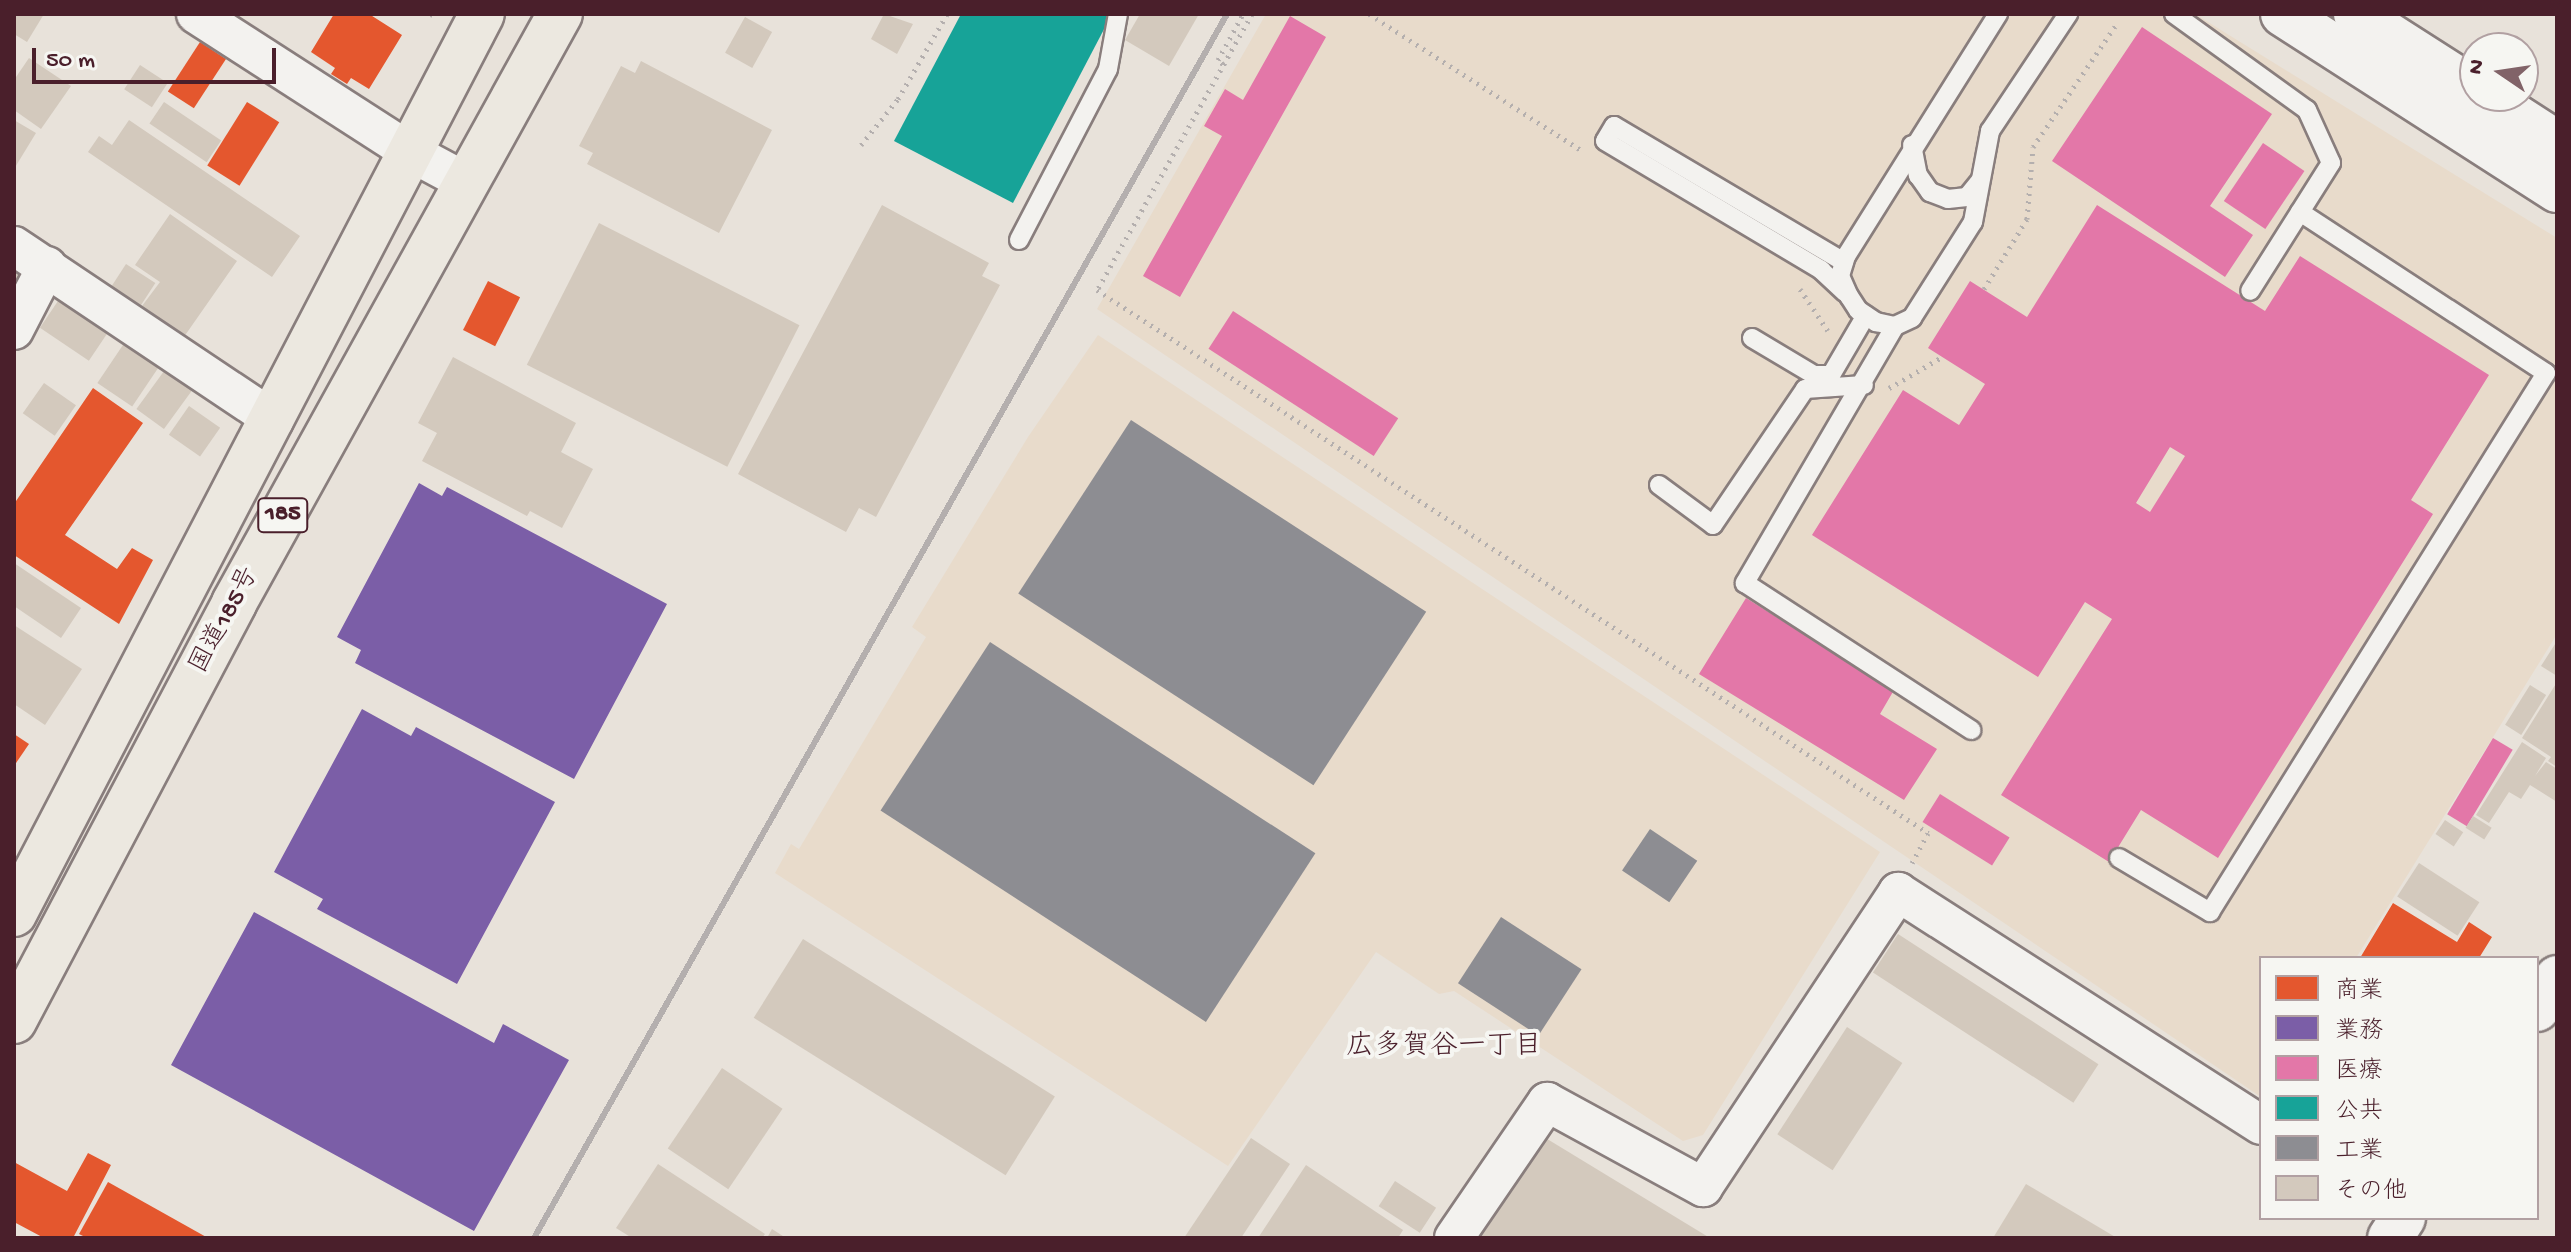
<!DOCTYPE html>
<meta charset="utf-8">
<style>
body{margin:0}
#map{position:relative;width:2571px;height:1252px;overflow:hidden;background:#e8e2da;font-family:"Gochi Hand","Klee One",sans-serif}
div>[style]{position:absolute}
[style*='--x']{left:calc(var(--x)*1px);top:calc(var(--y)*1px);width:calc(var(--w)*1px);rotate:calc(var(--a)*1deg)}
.built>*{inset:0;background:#e8dbcb}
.shops>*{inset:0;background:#e4572e;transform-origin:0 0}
.offices>*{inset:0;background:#7b5ea7}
.health>*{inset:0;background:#e377a8;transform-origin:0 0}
.public>*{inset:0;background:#17a398}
.industry>*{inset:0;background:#8d8d92;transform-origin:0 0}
.building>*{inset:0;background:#d3c9bd;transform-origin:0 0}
.path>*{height:5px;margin-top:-2.5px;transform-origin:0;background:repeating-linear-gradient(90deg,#b4afae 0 2px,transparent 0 8px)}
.roads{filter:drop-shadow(2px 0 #897e7d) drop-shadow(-2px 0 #897e7d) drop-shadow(0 2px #897e7d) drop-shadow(0 -2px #897e7d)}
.service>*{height:18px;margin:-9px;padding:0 9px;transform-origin:9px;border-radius:9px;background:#f3f2ef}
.minor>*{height:38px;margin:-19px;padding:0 19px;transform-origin:19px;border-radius:19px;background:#f3f2ef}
.tertiary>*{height:44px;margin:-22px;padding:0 22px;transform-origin:22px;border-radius:22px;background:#f3f2ef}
.trunk>*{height:44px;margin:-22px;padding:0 22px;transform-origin:22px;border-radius:22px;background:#ece8e0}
.rail>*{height:6px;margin:-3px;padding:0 3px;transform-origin:3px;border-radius:3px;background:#b4afae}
span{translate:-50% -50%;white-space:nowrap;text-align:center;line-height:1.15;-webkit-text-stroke:8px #f6f6f2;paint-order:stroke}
.shield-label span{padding:2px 6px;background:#f6f6f2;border:2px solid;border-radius:6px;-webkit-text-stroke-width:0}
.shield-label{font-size:24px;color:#4a1f2b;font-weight:700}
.street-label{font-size:26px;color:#4a1f2b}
.neighbourhood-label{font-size:28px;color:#4a1f2b}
.frame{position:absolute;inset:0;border:16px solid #4a1f2b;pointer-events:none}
.legend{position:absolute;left:2259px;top:956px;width:280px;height:264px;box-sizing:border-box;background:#f6f6f2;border:2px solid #b1a0a2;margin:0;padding:10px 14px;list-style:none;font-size:24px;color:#4a1f2b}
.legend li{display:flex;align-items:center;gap:16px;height:40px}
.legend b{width:40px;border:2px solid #b1a0a2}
.north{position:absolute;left:2459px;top:32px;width:80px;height:80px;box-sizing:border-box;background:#f6f6f2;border:2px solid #b1a0a2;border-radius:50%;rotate:283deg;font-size:22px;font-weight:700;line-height:32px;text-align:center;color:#4a1f2b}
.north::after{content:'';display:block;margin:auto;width:28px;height:36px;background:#816368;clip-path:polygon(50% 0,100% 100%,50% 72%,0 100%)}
.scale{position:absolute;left:32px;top:48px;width:244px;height:36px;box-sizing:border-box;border:4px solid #4a1f2b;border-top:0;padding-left:10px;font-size:24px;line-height:28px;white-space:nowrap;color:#4a1f2b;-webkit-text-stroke:6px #f6f6f2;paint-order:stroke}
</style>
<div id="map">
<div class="built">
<div style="clip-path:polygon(1266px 14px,2195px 14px,2557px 238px,2557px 634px,2356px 958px,2261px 958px,2261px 1097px,1097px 309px)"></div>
<div style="clip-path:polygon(1098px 335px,1880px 852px,1703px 1135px,1683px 1141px,1454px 991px,1439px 994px,1376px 952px,1228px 1166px,775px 873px,791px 844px,799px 849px,926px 637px,912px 627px,1028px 437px)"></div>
</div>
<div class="shops">
<div style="clip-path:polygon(334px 14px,369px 14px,402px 35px,369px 89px,351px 78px,347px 84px,331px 74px,335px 68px,311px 52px)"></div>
<div style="left:200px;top:42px;width:31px;height:59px;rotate:33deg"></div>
<div style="left:247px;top:102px;width:38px;height:75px;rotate:32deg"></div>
<div style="left:488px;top:281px;width:36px;height:55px;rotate:27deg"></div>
<div style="clip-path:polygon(93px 388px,143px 423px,65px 535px,117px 569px,132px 548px,153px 560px,119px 624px,14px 555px,14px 504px)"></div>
<div style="clip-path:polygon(14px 734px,29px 744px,14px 766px)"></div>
<div style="clip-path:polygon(2393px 903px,2457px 942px,2469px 922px,2492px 937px,2479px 958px,2360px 958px)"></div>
<div style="clip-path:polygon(88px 1153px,111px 1165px,73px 1238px,44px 1238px,14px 1222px,14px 1162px,67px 1191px)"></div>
<div style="clip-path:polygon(108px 1182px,208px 1238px,87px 1238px,79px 1234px)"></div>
</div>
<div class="offices">
<div style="clip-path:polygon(419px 483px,442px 496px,447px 487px,667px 604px,574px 779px,355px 663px,361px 650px,337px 637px)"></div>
<div style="clip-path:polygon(362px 709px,411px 736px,416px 727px,555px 802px,457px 984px,317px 909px,323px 899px,274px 872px)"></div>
<div style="clip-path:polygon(254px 912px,494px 1043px,503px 1024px,569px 1060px,474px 1231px,171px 1065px)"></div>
</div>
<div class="health">
<div style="clip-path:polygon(1290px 16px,1326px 37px,1180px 297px,1143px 276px,1222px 136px,1204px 126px,1225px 89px,1243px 100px)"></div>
<div style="clip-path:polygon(2142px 27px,2272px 114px,2210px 206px,2253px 235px,2225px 277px,2052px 161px)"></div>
<div style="left:2263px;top:143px;width:50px;height:70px;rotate:34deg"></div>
<div style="clip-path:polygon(evenodd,2097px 205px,2265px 311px,2300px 256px,2489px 375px,2411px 500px,2433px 514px,2218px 858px,2141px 810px,2109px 862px,2001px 795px,2112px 619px,2085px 602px,2038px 677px,1812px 535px,1903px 390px,1959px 425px,1985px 384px,1928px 348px,1970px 281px,2027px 317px,2097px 205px,2170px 447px,2185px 456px,2150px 512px,2136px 503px,2170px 447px)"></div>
<div style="left:1233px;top:311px;width:197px;height:45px;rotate:33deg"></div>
<div style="clip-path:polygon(1746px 598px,1894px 690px,1880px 714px,1937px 749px,1904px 800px,1699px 674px)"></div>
<div style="left:2493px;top:738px;width:23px;height:89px;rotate:31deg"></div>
<div style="left:1940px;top:794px;width:82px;height:33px;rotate:32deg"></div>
</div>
<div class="public">
<div style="clip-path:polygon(961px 14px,1112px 14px,1013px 203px,894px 141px)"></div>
</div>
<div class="industry">
<div style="left:1131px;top:420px;width:352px;height:207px;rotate:33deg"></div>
<div style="left:990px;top:642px;width:388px;height:201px;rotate:33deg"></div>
<div style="left:1650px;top:829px;width:57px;height:50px;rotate:34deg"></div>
<div style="left:1501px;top:917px;width:96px;height:79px;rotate:33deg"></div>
</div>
<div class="building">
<div style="clip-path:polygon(14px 14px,44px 14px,27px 42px,14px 34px)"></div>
<div style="clip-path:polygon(884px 14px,913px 24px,897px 54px,871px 39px)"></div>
<div style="clip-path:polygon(1140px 14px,1199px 14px,1169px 66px,1125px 40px)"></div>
<div style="left:745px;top:17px;width:31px;height:41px;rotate:29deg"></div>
<div style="clip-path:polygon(29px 58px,71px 86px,41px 129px,14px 110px,14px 80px)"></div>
<div style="clip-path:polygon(641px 61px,772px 130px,719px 233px,587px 164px,593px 153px,579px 146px,621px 66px,635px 73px)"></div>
<div style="left:140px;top:65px;width:33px;height:29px;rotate:33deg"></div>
<div style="left:164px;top:102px;width:69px;height:26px;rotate:34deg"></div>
<div style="clip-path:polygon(14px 120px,36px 133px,14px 169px)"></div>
<div style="clip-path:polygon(129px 120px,300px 236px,272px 277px,88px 152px,99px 136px,112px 145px)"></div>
<div style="clip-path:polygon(882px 205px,989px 263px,982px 276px,1000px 285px,876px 517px,859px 508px,846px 532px,738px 474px)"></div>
<div style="clip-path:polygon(170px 214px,237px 261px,179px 344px,136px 314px,160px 282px,135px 265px)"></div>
<div style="left:599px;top:223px;width:225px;height:159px;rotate:27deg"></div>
<div style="left:126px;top:264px;width:35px;height:31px;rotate:33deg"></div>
<div style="clip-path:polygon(14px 266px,26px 273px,14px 295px)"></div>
<div style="left:64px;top:292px;width:59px;height:43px;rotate:34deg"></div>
<div style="left:127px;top:339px;width:42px;height:53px;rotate:34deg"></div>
<div style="clip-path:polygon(453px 357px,576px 423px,561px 452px,593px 469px,562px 528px,530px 511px,527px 516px,422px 461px,437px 433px,418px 423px)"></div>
<div style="left:167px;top:367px;width:34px;height:52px;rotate:36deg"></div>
<div style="left:44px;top:383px;width:39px;height:37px;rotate:35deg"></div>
<div style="left:189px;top:406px;width:38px;height:35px;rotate:35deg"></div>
<div style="clip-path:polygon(14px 563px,81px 608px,61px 638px,14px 606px)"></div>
<div style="clip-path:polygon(14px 625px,82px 669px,45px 725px,14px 704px)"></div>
<div style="clip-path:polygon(2557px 641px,2557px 676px,2541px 666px)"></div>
<div style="clip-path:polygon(2557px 682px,2557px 767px,2548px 761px,2551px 757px,2522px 738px)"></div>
<div style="left:2530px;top:685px;width:19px;height:47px;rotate:32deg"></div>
<div style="clip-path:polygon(2522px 742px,2546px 758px,2535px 776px,2546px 762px,2557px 769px,2557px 802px,2530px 785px,2521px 799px,2509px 792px,2489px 823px,2476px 815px)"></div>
<div style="left:2473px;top:816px;width:22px;height:14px;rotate:32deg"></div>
<div style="left:2445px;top:820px;width:22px;height:17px;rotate:34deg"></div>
<div style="left:2419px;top:863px;width:72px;height:40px;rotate:33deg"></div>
<div style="left:1898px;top:934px;width:239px;height:46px;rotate:33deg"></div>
<div style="left:803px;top:939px;width:297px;height:93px;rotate:32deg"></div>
<div style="left:1847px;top:1027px;width:66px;height:128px;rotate:33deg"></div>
<div style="left:722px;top:1068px;width:73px;height:97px;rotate:34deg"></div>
<div style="clip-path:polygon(1539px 1134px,1710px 1238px,1476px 1238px)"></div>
<div style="clip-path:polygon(1251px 1138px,1290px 1164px,1241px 1238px,1184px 1238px)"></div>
<div style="clip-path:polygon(658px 1164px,765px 1234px,762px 1238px,632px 1238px,616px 1228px)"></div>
<div style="clip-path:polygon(1306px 1165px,1403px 1230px,1398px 1238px,1258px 1238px)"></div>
<div style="left:1395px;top:1181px;width:49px;height:30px;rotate:33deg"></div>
<div style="clip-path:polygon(2026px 1184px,2117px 1238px,1993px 1238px)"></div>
<div style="clip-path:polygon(772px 1229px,786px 1238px,767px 1238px)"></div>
</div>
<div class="path">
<div style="--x:431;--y:14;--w:2;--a:27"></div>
<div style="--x:1252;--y:14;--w:317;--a:119.3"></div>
<div style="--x:1097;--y:290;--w:993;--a:33.16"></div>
<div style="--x:1928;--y:833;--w:34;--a:118"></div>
<div style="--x:1369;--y:14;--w:253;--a:32.7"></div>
<div style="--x:1223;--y:64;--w:6;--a:-141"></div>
<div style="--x:1218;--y:60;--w:52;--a:-61.5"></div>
<div style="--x:861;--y:145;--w:59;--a:-51.2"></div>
<div style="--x:898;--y:99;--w:98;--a:-60"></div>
<div style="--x:1800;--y:289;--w:50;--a:56.3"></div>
<div style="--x:1984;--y:289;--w:82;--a:-58.4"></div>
<div style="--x:2027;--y:219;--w:72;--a:-85.2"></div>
<div style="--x:2033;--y:147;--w:148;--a:-55.8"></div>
<div style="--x:1889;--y:388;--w:61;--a:-30.3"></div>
</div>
<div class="roads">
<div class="service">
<div style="--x:1998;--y:14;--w:286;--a:122.1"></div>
<div style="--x:1846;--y:256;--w:21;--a:107"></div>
<div style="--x:1840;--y:276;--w:22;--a:66"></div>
<div style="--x:1849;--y:296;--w:17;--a:57"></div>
<div style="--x:1858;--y:310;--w:22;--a:34"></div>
<div style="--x:1876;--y:322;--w:19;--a:12"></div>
<div style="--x:1895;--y:326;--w:19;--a:-25"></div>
<div style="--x:1912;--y:318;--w:114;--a:-57.6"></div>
<div style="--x:1973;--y:222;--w:93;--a:-79.4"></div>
<div style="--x:1990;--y:131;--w:141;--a:-56.3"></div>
<div style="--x:2174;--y:14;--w:164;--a:35.8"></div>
<div style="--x:2307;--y:110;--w:58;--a:65.6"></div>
<div style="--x:2331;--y:163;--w:151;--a:122.3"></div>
<div style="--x:1912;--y:145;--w:31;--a:79"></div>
<div style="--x:1918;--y:175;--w:21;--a:55"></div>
<div style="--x:1930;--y:192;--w:19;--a:21"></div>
<div style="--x:1948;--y:199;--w:19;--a:-6"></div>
<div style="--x:1967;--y:197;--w:21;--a:-51"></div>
<div style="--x:1019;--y:240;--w:193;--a:-62.5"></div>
<div style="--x:1108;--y:69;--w:56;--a:-79.7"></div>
<div style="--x:1844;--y:262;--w:267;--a:-149.4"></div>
<div style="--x:1614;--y:126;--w:17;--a:121"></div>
<div style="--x:1605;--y:141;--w:252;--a:30.8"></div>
<div style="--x:1821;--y:270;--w:33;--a:43"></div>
<div style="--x:1895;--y:326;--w:298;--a:120.3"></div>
<div style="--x:1745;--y:583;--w:270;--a:33"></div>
<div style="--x:1752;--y:338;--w:72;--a:30.8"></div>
<div style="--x:1814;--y:375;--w:17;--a:0"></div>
<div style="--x:1831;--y:375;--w:69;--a:-59.7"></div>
<div style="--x:1659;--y:485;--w:67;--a:36.5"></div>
<div style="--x:1713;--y:525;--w:164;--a:-55.9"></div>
<div style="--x:1805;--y:389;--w:59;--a:-3.9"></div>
<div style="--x:2119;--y:858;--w:106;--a:30.7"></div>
<div style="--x:2210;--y:912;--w:635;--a:-58.06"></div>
<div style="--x:2546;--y:373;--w:294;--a:-146.8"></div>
</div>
<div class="minor">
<div style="--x:196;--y:14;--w:257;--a:32.8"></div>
<div style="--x:412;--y:153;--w:64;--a:28.2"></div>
<div style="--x:14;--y:246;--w:313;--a:33.8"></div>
<div style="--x:14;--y:330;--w:72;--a:-62.7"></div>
<div style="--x:1454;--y:1238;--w:165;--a:-55.6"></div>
<div style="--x:1547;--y:1102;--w:178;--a:28.6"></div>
<div style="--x:1703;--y:1187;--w:354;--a:-56.5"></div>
<div style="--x:1898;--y:892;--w:431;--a:32.7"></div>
</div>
<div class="tertiary">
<div style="--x:2283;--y:14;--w:326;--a:32.7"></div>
<div style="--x:2356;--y:14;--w:141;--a:32.6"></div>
<div style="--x:2484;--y:96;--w:87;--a:32.8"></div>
<div style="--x:2537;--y:1009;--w:37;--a:-57"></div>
<div style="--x:2390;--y:1238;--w:24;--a:-57"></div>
</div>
<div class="trunk">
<div style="--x:14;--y:914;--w:1014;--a:-62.53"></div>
<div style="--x:14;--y:1021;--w:472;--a:-62.2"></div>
<div style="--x:234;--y:603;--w:673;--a:-61.04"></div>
</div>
</div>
<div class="rail">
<div style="--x:534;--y:1238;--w:1407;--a:-60.48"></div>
</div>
<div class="shield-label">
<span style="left:283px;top:515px">185</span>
</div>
<div class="street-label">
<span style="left:226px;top:621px;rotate:-62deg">国道185号</span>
</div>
<div class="neighbourhood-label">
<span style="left:1444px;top:1048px">広多賀谷一丁目</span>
</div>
<div class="frame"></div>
<ul class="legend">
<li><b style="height:22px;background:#e4572e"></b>商業</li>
<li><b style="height:22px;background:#7b5ea7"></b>業務</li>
<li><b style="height:22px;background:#e377a8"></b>医療</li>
<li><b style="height:22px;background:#17a398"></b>公共</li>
<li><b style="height:22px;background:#8d8d92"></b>工業</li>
<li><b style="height:22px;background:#d3c9bd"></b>その他</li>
</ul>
<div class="north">N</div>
<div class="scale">50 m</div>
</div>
